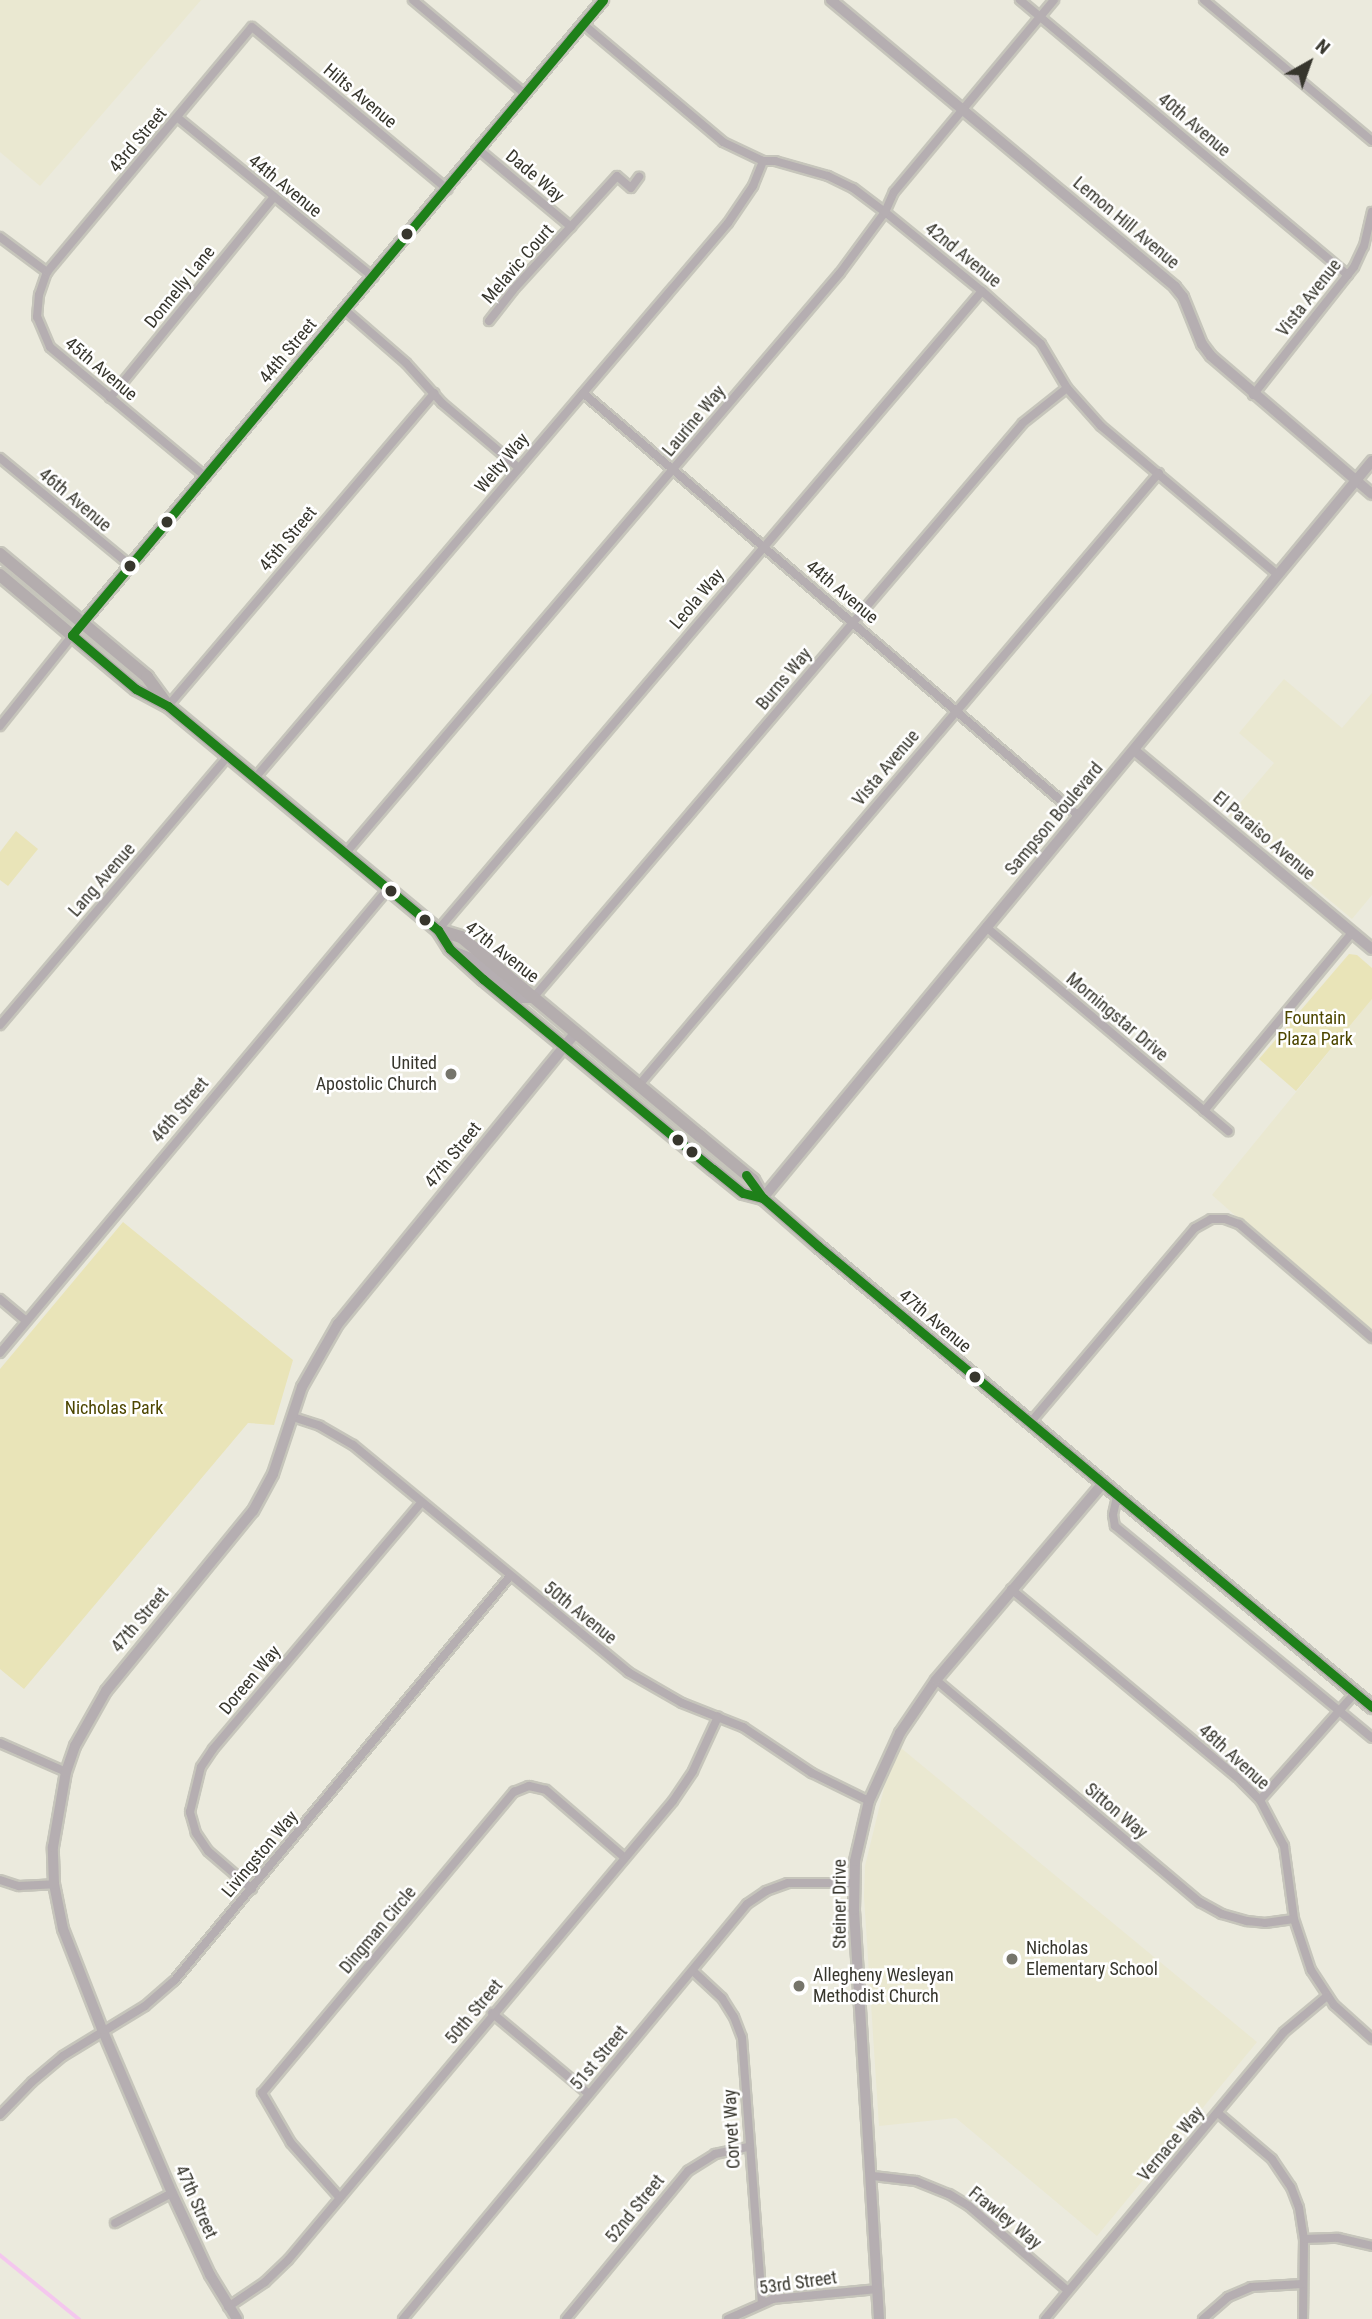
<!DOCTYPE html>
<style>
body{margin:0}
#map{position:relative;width:1372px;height:2319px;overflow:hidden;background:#ebeadd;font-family:"Roboto Condensed",sans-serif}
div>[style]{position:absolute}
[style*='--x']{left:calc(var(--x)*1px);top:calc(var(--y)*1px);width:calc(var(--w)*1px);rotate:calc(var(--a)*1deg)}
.built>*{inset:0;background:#eae8d1}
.green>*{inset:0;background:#e9e4b8}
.stream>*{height:3.5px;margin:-1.75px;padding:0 1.75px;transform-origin:1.75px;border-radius:1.75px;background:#f4c7ee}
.roads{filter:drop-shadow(2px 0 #c6c5bb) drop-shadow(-2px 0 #c6c5bb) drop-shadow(0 2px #c6c5bb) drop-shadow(0 -2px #c6c5bb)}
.minor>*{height:8px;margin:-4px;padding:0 4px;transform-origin:4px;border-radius:4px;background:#b5aeb1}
.tertiary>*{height:10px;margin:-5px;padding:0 5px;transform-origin:5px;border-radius:5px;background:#b5aeb1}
.secondary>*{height:12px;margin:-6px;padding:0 6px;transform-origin:6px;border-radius:6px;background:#b4adae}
.bus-1>*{height:9px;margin:-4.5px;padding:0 4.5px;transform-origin:4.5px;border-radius:4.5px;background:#1e8019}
.dots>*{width:19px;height:19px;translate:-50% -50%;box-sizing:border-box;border:4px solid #fff;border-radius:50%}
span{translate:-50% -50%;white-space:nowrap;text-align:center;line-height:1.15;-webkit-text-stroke:5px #fff;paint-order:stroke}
.street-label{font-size:18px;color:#37362d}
.park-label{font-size:18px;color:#4d4600}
.poi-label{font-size:18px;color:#37362d}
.right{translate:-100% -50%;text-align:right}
.left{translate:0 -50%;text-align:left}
.north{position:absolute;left:1274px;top:28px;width:70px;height:70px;-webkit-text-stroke:5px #fff;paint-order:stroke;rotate:40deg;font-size:19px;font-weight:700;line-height:28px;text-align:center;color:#37362d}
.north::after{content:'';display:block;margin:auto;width:24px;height:32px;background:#37362d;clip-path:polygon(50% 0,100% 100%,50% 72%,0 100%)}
</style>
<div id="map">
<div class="built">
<div style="clip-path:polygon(0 0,201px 0,40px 186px,0 152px)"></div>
<div style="clip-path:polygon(1284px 679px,1342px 728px,1372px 693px,1372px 895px,1352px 919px,1229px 816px,1274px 763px,1239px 733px)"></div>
<div style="clip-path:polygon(1372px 999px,1372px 1336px,1212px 1195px)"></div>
<div style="clip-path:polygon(901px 1748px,1257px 2042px,1097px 2236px,956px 2118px,879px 2126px,864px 1897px,865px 1866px,885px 1784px)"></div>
</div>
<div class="green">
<div style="clip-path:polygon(16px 831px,38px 849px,8px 886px,0 880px,0 852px)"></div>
<div style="clip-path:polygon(1349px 954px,1357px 955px,1372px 968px,1372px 999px,1296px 1091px,1259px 1059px)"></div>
<div style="clip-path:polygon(123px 1222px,293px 1360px,274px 1425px,248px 1423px,24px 1689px,0 1669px,0 1369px)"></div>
</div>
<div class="stream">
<div style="--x:0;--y:2255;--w:102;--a:39"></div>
</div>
<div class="roads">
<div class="minor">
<div style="--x:413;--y:0;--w:145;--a:40"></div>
<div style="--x:1020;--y:0;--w:428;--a:40"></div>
<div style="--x:1204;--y:0;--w:219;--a:40"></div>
<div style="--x:583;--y:24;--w:183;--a:40.1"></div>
<div style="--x:723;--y:142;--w:44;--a:25.4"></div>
<div style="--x:763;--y:161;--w:12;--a:0"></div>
<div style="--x:775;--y:161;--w:55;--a:15.8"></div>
<div style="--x:828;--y:176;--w:28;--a:26"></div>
<div style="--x:853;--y:188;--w:40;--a:37"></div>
<div style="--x:885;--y:212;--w:125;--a:39.2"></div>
<div style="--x:982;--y:291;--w:79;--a:41.9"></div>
<div style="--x:1041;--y:344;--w:51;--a:59.4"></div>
<div style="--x:1067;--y:388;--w:51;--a:48.2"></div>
<div style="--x:1101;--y:426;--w:230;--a:40.1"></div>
<div style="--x:178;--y:118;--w:252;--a:39.2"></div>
<div style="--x:479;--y:150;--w:120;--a:39.9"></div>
<div style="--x:0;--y:237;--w:59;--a:36.7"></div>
<div style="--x:345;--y:310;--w:81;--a:41"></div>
<div style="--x:406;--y:363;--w:54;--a:48"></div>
<div style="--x:442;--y:403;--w:101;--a:40.2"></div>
<div style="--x:489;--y:321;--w:39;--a:-52"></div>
<div style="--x:513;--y:290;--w:154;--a:-47.6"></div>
<div style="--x:617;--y:176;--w:18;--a:41"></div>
<div style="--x:631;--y:188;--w:14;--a:-54"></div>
<div style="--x:583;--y:393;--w:652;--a:40.46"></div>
<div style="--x:1253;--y:395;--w:163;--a:-51.7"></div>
<div style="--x:1354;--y:267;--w:23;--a:-65"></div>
<div style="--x:1364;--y:246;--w:35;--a:-77"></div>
<div style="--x:110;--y:398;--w:259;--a:-50.8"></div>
<div style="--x:0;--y:458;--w:170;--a:39.5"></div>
<div style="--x:206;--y:477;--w:203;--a:-140.2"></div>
<div style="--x:50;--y:347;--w:33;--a:-113"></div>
<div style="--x:37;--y:317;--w:22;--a:-85"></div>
<div style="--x:39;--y:295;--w:24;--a:-71"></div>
<div style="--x:47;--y:272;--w:319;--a:-50.1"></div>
<div style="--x:252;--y:27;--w:254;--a:39.7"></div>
<div style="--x:168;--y:706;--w:411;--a:-49.6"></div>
<div style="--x:0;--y:726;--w:133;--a:-51.4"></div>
<div style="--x:255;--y:778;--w:729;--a:-49.56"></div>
<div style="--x:728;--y:223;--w:45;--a:-56"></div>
<div style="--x:753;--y:186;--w:27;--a:-68"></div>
<div style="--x:345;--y:854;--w:763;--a:-49.57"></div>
<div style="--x:840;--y:273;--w:76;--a:-53.6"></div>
<div style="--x:885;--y:212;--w:22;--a:-66"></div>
<div style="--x:894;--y:192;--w:250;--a:-50.2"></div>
<div style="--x:986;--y:927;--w:317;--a:40.1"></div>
<div style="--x:438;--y:930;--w:839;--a:-49.59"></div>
<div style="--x:533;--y:998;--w:755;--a:-49.56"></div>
<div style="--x:1023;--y:423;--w:56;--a:-38.5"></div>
<div style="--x:0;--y:1025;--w:353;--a:-49.7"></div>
<div style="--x:639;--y:1085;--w:803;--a:-49.65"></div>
<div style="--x:1204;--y:1111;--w:231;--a:-50.3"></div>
<div style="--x:0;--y:1299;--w:34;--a:40"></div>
<div style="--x:0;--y:1353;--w:605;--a:-50.1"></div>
<div style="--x:293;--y:1417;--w:28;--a:18"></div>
<div style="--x:320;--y:1426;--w:38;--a:30"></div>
<div style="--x:353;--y:1445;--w:357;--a:39.5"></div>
<div style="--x:628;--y:1672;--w:62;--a:29.9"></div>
<div style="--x:682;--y:1703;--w:66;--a:21.5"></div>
<div style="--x:743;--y:1727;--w:83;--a:33.7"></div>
<div style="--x:812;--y:1773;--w:64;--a:26.2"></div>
<div style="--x:1030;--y:1423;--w:255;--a:-49.8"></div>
<div style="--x:1195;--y:1228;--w:18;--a:-29"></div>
<div style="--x:1211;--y:1219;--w:14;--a:0"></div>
<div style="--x:1225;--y:1219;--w:15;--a:20"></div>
<div style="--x:1239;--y:1224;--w:175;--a:40.6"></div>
<div style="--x:1117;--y:1497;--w:18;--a:103"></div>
<div style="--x:1113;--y:1515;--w:11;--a:80"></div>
<div style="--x:1115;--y:1526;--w:333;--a:39.5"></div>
<div style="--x:1011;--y:1589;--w:294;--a:39.8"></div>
<div style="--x:1237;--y:1777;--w:33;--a:45"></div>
<div style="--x:1260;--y:1800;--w:52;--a:62.4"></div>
<div style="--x:1284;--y:1846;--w:74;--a:82.2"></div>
<div style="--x:1294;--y:1919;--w:54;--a:71.6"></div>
<div style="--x:1311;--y:1970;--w:42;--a:56.7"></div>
<div style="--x:1334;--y:2005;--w:51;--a:41.8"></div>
<div style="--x:936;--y:1680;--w:345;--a:40.1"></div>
<div style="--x:1200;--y:1902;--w:25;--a:29"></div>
<div style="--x:1222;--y:1914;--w:26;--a:16"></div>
<div style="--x:1247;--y:1921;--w:18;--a:6"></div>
<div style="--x:1265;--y:1923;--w:29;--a:-8"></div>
<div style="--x:0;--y:1743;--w:72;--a:23.7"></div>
<div style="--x:1260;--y:1800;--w:143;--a:-48.4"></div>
<div style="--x:0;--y:1880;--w:20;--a:18"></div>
<div style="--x:19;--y:1886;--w:35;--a:-3"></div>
<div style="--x:252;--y:1889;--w:58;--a:-139.2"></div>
<div style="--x:208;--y:1851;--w:22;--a:-124"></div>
<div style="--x:196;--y:1833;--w:22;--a:-106"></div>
<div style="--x:190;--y:1812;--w:46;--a:-76.3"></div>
<div style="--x:201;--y:1767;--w:22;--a:-56"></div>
<div style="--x:213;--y:1749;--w:322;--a:-49.8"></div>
<div style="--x:693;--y:1971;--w:40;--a:43"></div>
<div style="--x:722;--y:1998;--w:22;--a:58"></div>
<div style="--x:734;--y:2017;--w:22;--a:69"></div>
<div style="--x:742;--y:2038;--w:265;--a:85.7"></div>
<div style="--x:492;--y:2013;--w:126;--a:39.9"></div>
<div style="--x:1218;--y:2113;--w:71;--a:40.4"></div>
<div style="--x:1272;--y:2159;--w:34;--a:56"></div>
<div style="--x:1291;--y:2187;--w:22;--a:69"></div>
<div style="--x:1299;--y:2208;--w:31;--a:81"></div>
<div style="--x:1304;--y:2239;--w:80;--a:90.7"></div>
<div style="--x:0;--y:2115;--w:46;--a:-45.9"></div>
<div style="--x:32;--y:2082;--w:40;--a:-40"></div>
<div style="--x:63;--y:2056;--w:96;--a:-31.4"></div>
<div style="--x:145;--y:2006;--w:38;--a:-41"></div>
<div style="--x:174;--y:1981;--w:526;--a:-50.32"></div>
<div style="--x:873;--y:2176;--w:43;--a:6.6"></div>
<div style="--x:916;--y:2181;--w:35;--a:22"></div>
<div style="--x:949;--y:2194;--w:23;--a:31"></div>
<div style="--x:969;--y:2206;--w:130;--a:40.6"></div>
<div style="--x:340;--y:2198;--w:74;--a:-131.7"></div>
<div style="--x:291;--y:2143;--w:58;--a:-120.1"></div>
<div style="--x:262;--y:2093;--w:393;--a:-50.1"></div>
<div style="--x:514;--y:1792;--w:16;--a:-22"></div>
<div style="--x:529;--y:1786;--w:17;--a:13"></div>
<div style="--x:546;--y:1790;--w:104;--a:40.7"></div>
<div style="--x:115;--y:2223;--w:64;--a:-27.8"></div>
<div style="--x:1304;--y:2239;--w:34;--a:-2"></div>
<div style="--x:1338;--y:2238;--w:35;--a:13"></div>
<div style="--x:228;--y:2307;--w:45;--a:-34"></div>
<div style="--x:265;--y:2282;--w:32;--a:-44"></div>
<div style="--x:288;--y:2260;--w:599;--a:-50.01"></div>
<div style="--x:673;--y:1801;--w:36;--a:-56"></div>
<div style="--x:693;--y:1771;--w:60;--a:-65.2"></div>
<div style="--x:403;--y:2319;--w:539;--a:-50.34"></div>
<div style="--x:747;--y:1904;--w:23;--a:-34"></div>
<div style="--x:766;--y:1891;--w:23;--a:-20"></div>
<div style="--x:788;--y:1883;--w:67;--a:0"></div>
<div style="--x:566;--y:2319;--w:192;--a:-50.5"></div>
<div style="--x:688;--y:2171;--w:32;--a:-32"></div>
<div style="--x:715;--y:2154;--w:34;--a:-12"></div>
<div style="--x:728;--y:2319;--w:49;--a:-24"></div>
<div style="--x:773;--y:2299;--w:104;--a:-5.5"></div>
<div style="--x:1045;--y:2319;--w:373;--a:-50.2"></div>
<div style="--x:1284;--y:2032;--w:56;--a:-39.9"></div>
<div style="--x:1203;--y:2319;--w:33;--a:-41"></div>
<div style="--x:1228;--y:2297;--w:25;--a:-23"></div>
<div style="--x:1251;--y:2287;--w:51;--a:-3.4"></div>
</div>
<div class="tertiary">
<div style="--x:831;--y:0;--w:448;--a:39.8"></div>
<div style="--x:1175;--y:287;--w:13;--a:51"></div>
<div style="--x:1183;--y:297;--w:51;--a:68"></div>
<div style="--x:1202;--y:344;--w:15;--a:53"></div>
<div style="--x:1211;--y:356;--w:212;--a:40.6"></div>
<div style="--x:83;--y:622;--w:811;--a:-50.1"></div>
<div style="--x:1134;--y:750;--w:310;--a:39.9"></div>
<div style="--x:455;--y:952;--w:19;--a:21"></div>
<div style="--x:473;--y:959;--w:62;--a:39.1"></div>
<div style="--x:521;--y:998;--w:12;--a:0"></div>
<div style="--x:763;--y:1198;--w:956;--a:-50.43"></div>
<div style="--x:237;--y:2319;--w:52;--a:-121.5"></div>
<div style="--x:210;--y:2275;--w:90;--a:-114.9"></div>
<div style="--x:172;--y:2193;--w:178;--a:-113.1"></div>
<div style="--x:102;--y:2029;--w:107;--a:-111.3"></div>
<div style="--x:63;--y:1929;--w:46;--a:-101.3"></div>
<div style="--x:54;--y:1884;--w:37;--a:-92"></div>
<div style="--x:53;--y:1847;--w:76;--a:-80.2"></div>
<div style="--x:66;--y:1772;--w:28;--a:-71"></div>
<div style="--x:75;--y:1746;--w:63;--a:-60.6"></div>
<div style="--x:106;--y:1691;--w:232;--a:-50.8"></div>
<div style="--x:253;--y:1511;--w:42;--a:-61.6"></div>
<div style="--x:273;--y:1474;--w:92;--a:-71.6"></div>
<div style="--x:302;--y:1387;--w:73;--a:-60.3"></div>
<div style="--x:338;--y:1324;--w:375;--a:-50.8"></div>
<div style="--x:879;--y:2319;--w:410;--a:-93.5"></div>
<div style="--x:854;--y:1910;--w:49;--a:-88.8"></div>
<div style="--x:855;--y:1861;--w:62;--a:-76.9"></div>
<div style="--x:869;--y:1801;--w:75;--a:-65.5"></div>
<div style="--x:900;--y:1733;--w:64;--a:-55.8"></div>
<div style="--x:936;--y:1680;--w:257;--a:-49.7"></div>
</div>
<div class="secondary">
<div style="--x:0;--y:554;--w:192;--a:39.9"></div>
<div style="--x:147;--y:677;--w:32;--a:54"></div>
<div style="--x:0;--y:575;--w:177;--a:40"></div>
<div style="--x:136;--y:689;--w:36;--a:28"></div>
<div style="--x:168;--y:706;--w:351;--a:39.7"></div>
<div style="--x:438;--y:930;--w:22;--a:58"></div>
<div style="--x:450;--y:949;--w:45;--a:42.3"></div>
<div style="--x:483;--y:979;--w:298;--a:39.6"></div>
<div style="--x:713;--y:1169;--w:38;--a:39"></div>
<div style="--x:743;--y:1193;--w:21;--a:14"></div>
<div style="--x:438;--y:930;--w:24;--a:17"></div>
<div style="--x:461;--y:937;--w:311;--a:39.8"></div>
<div style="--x:700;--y:1136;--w:69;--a:39.7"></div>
<div style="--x:753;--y:1180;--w:21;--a:61"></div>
<div style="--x:763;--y:1198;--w:73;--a:41.1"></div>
<div style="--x:818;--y:1246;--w:721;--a:39.76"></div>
</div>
</div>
<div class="bus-1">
<div style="--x:603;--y:0;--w:828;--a:129.9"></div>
<div style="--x:72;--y:635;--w:84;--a:40.2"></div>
<div style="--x:136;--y:689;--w:36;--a:28"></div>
<div style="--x:168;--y:706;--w:351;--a:39.7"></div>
<div style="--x:438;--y:930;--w:22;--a:58"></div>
<div style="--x:450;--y:949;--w:45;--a:42.3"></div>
<div style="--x:483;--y:979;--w:298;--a:39.6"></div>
<div style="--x:713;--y:1169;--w:38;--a:39"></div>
<div style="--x:743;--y:1193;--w:21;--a:14"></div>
<div style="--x:746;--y:1175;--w:29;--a:54"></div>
<div style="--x:763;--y:1198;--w:73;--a:41.1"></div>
<div style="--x:818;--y:1246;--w:721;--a:39.76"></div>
</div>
<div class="dots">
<div style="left:407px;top:234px;background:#37362d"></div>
<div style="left:167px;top:522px;background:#37362d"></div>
<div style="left:130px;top:566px;background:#37362d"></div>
<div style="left:391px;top:891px;background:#37362d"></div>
<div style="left:425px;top:920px;background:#37362d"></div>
<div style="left:451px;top:1074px;background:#76756b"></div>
<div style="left:678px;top:1140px;background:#37362d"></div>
<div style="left:692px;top:1152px;background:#37362d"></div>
<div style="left:975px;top:1377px;background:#37362d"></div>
<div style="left:1012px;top:1959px;background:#76756b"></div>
<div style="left:799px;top:1986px;background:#76756b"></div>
</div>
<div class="street-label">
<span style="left:360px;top:96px;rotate:40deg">Hilts Avenue</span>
<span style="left:1194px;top:125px;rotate:40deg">40th Avenue</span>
<span style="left:138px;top:140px;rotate:-50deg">43rd Street</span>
<span style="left:535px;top:176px;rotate:40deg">Dade Way</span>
<span style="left:285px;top:186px;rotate:39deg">44th Avenue</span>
<span style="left:1126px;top:223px;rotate:40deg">Lemon Hill Avenue</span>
<span style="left:963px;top:255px;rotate:39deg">42nd Avenue</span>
<span style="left:518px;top:264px;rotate:-49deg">Melavic Court</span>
<span style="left:180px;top:287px;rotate:-51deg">Donnelly Lane</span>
<span style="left:1309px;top:298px;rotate:-52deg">Vista Avenue</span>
<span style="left:288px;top:351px;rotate:-50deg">44th Street</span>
<span style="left:101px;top:369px;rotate:40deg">45th Avenue</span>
<span style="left:694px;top:421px;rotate:-50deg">Laurine Way</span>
<span style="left:502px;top:463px;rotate:-50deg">Welty Way</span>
<span style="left:75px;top:500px;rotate:40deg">46th Avenue</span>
<span style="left:288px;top:539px;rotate:-50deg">45th Street</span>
<span style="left:842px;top:592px;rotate:40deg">44th Avenue</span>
<span style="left:697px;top:599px;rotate:-50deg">Leola Way</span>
<span style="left:784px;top:679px;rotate:-50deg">Burns Way</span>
<span style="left:886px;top:768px;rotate:-50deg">Vista Avenue</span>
<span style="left:1054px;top:819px;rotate:-50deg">Sampson Boulevard</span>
<span style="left:1264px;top:836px;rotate:40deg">El Paraiso Avenue</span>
<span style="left:102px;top:880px;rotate:-49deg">Lang Avenue</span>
<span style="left:502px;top:952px;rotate:38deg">47th Avenue</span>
<span style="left:1117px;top:1017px;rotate:40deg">Morningstar Drive</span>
<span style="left:180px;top:1110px;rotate:-50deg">46th Street</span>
<span style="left:453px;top:1155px;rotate:-51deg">47th Street</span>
<span style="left:935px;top:1321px;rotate:40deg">47th Avenue</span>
<span style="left:580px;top:1613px;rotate:39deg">50th Avenue</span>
<span style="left:140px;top:1620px;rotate:-50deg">47th Street</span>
<span style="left:250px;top:1680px;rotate:-50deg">Doreen Way</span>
<span style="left:1234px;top:1757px;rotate:42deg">48th Avenue</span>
<span style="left:1116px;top:1811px;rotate:40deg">Sitton Way</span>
<span style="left:260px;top:1854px;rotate:-50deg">Livingston Way</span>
<span style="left:840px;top:1904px;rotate:-90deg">Steiner Drive</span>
<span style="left:378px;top:1930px;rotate:-50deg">Dingman Circle</span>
<span style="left:474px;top:2012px;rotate:-50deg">50th Street</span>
<span style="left:599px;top:2058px;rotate:-50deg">51st Street</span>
<span style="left:732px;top:2129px;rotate:-93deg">Corvet Way</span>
<span style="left:1171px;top:2144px;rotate:-50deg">Vernace Way</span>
<span style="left:196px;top:2202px;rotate:66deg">47th Street</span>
<span style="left:635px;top:2209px;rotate:-51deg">52nd Street</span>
<span style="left:1005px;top:2218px;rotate:39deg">Frawley Way</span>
<span style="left:798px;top:2283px;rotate:-8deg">53rd Street</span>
</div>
<div class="park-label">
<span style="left:1315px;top:1029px">Fountain<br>Plaza Park</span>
<span style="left:114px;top:1408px">Nicholas Park</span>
</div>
<div class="poi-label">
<span class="right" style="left:437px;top:1074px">United<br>Apostolic Church</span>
<span class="left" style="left:1026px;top:1959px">Nicholas<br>Elementary School</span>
<span class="left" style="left:813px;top:1986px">Allegheny Wesleyan<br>Methodist Church</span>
</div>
<div class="north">N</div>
</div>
